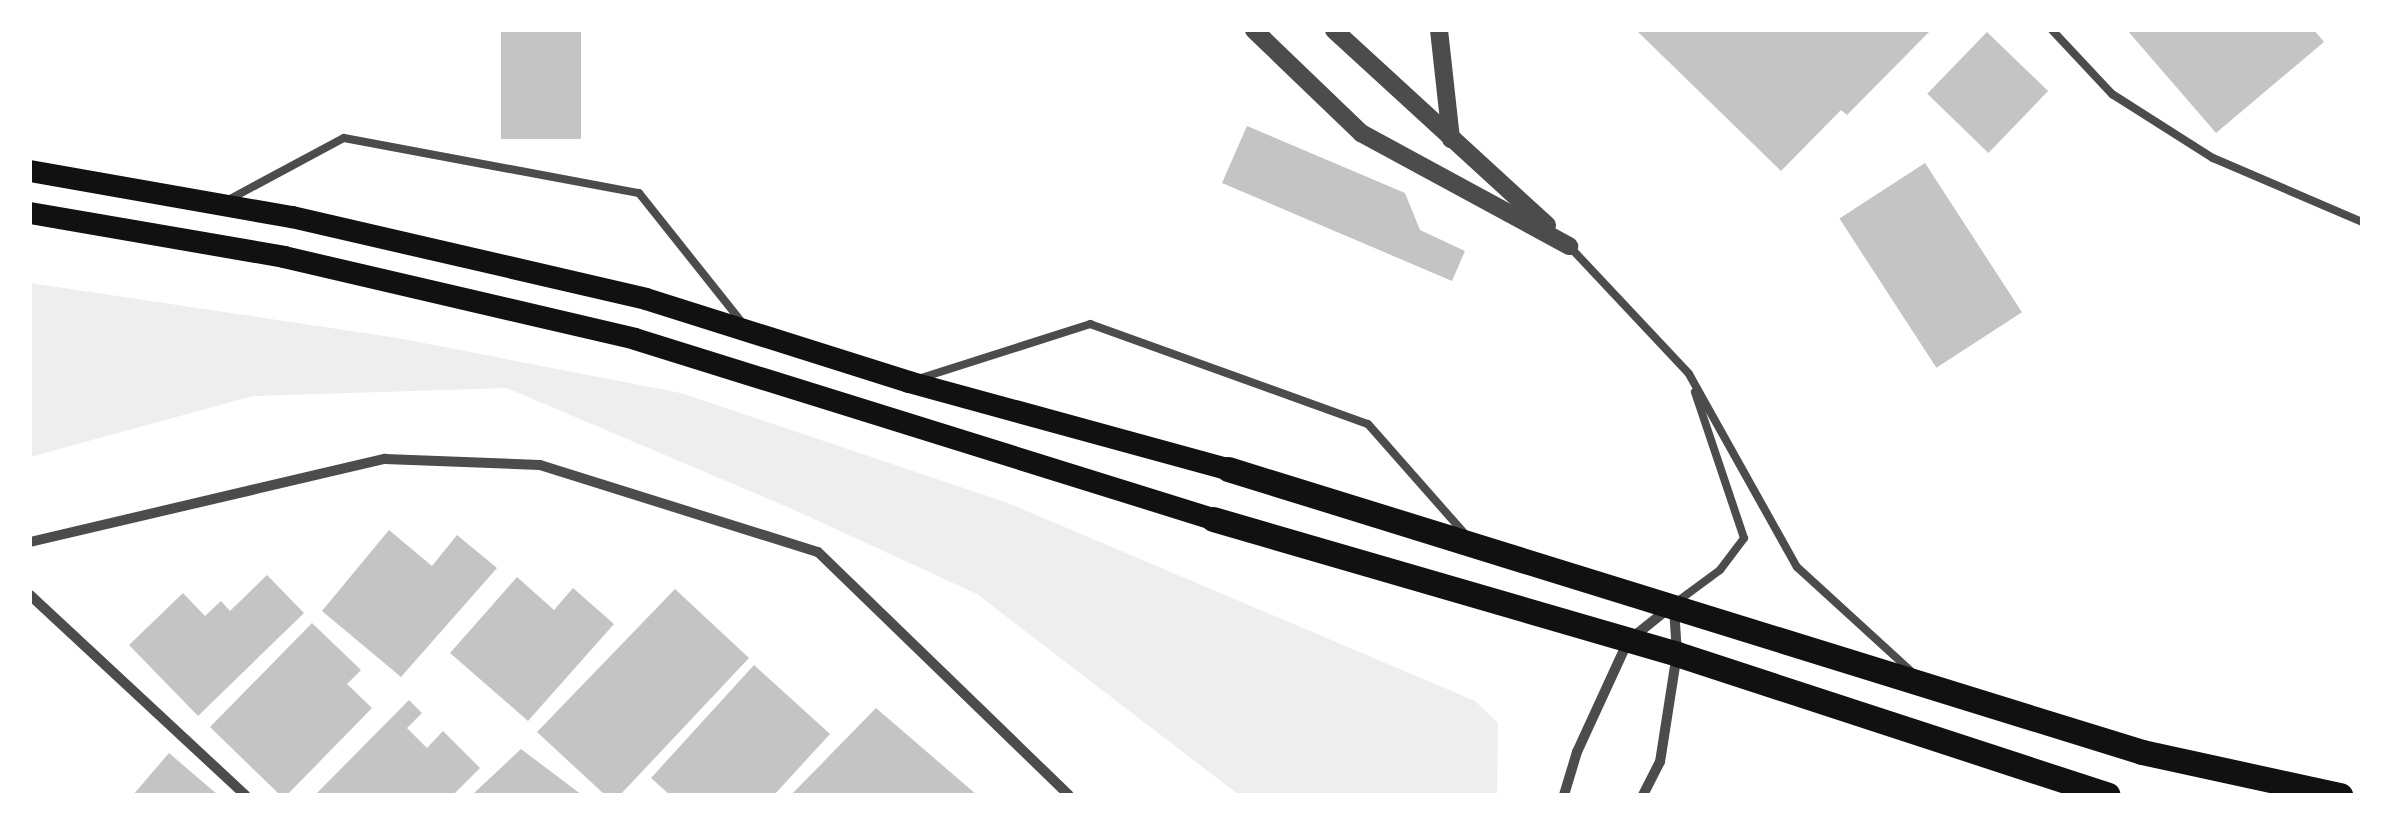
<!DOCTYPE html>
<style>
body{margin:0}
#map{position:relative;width:2392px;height:825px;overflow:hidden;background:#fff;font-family:"Work Sans",sans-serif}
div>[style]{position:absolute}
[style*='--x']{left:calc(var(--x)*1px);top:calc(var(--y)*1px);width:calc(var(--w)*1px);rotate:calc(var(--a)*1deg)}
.green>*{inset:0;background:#eee}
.building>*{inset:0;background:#c4c4c4;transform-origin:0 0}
.service>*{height:8px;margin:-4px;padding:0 4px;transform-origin:4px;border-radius:4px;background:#4c4c4c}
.minor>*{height:10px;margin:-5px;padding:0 5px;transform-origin:5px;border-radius:5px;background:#4c4c4c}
.tertiary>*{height:18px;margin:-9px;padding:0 9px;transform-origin:9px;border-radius:9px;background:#4c4c4c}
.primary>*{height:22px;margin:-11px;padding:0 11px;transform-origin:11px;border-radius:11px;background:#111}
.trunk>*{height:25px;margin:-12.5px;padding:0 12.5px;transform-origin:12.5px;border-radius:12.5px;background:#111}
span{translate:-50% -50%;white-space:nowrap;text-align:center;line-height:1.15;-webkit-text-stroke:8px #fff;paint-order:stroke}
.frame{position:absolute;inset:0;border:32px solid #fff;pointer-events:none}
</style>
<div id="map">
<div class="green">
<div style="clip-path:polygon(30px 283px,398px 338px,681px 393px,1008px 503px,1475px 701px,1498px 723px,1497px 795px,1239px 795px,977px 594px,790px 508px,507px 388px,253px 396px,30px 457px)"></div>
</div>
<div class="building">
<div style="left:501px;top:30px;width:80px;height:109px"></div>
<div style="clip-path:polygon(1636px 30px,1931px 30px,1847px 115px,1841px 110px,1781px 171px)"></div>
<div style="clip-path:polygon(2127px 30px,2314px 30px,2324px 42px,2216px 133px)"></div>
<div style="left:1987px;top:32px;width:85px;height:86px;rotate:44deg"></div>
<div style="clip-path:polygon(1247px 126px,1405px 193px,1420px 230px,1465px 251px,1452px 281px,1222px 183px)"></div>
<div style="left:1925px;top:163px;width:178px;height:102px;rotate:57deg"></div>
<div style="clip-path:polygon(389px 530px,432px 566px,457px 535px,497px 568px,401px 677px,322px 611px)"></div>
<div style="clip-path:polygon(267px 575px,304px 613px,198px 716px,129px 645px,183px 593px,205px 616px,221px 601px,230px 611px)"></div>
<div style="clip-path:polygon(517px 577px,554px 610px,573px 588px,614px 624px,528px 721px,450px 653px)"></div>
<div style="clip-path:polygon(675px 589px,749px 658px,620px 795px,605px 795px,537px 732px)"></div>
<div style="clip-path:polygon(312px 623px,361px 670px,347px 684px,372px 708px,287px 795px,280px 795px,210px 727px)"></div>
<div style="clip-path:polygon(754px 665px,830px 734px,774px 795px,670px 795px,651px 778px)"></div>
<div style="clip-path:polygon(409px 700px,422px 713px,407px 728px,427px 748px,443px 731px,480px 768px,453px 795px,315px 795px)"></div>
<div style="clip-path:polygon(876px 708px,977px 795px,791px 795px)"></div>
<div style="clip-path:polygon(521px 749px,582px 795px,472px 795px)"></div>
<div style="clip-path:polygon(169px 753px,218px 795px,133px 795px)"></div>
</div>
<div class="service">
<div style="--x:2052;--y:30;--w:88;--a:46.8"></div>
<div style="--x:2112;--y:94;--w:120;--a:32.4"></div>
<div style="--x:2213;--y:158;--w:162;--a:23.2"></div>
<div style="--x:230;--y:199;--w:129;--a:-28.2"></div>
<div style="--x:344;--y:138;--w:300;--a:10.6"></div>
<div style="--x:639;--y:193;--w:162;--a:51.5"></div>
<div style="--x:1569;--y:246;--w:175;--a:46.8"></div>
<div style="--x:1689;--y:374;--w:221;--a:60.8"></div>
<div style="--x:1797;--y:567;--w:154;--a:42.4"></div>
<div style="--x:918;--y:379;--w:181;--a:-17.7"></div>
<div style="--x:1090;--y:324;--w:295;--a:19.8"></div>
<div style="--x:1368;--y:424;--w:145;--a:48.6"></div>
<div style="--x:1678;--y:601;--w:52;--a:-36.4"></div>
<div style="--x:1720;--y:570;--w:40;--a:-53"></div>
<div style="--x:1744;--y:538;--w:154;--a:-108.6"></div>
</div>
<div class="minor">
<div style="--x:30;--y:542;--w:365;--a:-13.2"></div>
<div style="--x:385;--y:459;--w:155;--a:2.2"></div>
<div style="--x:540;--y:465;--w:291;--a:17.4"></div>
<div style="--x:818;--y:552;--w:349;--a:44.1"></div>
<div style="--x:30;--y:595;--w:294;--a:42.9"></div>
<div style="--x:1564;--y:795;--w:45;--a:-73.2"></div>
<div style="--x:1577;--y:752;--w:122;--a:-65.3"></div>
<div style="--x:1628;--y:641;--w:53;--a:-38.8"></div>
<div style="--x:1643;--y:795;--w:37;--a:-63"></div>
<div style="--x:1660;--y:762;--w:109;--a:-81.1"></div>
<div style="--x:1677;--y:654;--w:47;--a:-93.7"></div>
</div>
<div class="tertiary">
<div style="--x:1254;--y:30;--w:149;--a:43.9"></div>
<div style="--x:1361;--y:133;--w:237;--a:28.5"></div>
<div style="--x:1334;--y:30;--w:289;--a:42.5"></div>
<div style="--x:1439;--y:30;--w:110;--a:83.7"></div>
</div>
<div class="primary">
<div style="--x:30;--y:171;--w:266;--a:10"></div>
<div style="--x:292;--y:217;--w:363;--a:13"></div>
<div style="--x:646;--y:299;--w:276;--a:17.5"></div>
<div style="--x:909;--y:382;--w:331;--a:15.3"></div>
<div style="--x:30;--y:213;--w:258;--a:9.8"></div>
<div style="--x:284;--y:257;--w:360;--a:13.1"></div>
<div style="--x:635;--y:339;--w:605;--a:17.3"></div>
</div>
<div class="trunk">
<div style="--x:1228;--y:469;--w:957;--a:17.2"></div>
<div style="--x:2142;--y:752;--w:203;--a:12.3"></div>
<div style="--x:1213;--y:519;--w:483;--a:16.2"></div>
<div style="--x:1677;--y:654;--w:453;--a:18.1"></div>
</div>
<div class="frame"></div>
</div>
